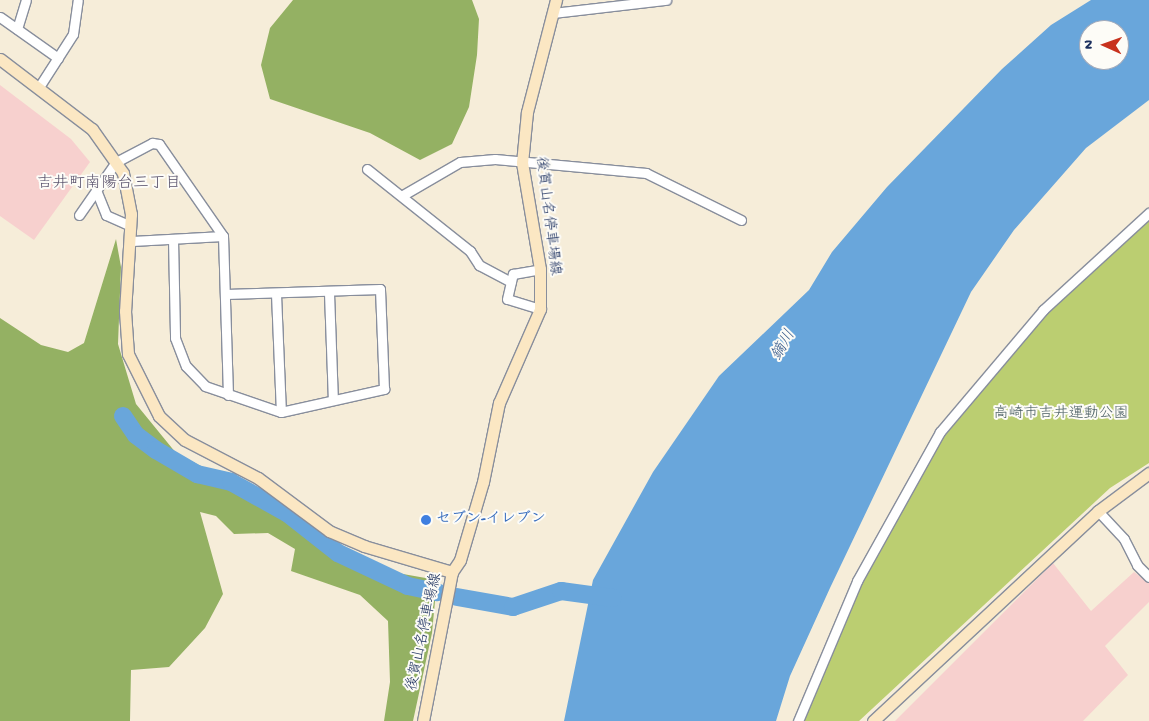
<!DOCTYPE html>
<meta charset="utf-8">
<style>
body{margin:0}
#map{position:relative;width:1149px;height:721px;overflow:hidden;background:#f6edd9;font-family:"Gochi Hand","Klee One",sans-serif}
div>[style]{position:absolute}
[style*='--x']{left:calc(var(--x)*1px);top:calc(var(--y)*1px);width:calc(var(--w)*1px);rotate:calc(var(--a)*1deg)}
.built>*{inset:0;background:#f7d0ce}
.green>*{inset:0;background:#bbce71}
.forest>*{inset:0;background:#94b163}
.water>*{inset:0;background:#69a6db}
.river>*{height:18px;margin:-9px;padding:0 9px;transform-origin:9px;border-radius:9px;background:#69a6db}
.roads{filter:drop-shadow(1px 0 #888e9c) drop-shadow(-1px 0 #888e9c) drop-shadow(0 1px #888e9c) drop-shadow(0 -1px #888e9c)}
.street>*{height:9px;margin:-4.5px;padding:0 4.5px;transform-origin:4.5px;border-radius:4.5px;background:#fff}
.secondary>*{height:11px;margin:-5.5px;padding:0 5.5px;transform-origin:5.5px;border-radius:5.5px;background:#fbe7c3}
.dots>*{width:14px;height:14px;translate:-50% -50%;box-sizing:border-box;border:2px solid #fdfcf7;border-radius:50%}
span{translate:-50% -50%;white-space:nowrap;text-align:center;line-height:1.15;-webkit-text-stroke:4px #fdfcf7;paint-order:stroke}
.street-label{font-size:15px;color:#1b2f5e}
.park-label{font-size:15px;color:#4b5f64}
.shop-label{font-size:15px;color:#366cbe;font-weight:700}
.left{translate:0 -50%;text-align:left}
.neighbourhood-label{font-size:16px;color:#5a536d}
.water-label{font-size:16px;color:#36598a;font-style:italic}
.north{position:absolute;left:1079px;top:20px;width:50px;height:50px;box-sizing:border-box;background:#fdfcf7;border:1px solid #a3aaba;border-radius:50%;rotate:272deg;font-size:14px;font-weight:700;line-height:20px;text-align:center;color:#1b2f5e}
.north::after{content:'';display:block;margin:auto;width:18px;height:22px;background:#c8321e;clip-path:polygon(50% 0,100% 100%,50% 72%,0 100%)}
</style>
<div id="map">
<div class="built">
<div style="clip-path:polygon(0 85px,71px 139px,90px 162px,34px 240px,0 216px)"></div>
<div style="clip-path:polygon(1053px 563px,1091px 611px,1134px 572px,1149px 583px,1149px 602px,1105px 646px,1128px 675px,1083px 721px,895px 721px)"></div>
</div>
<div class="green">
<div style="clip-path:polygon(1149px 210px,1149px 463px,1110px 488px,859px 721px,796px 721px,854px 579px,937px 429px,1041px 308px)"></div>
</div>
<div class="forest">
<div style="clip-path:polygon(293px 0,472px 0,479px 19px,477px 55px,469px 107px,452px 144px,420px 160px,370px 133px,270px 99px,261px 65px,270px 28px)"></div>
<div style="clip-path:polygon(116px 239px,121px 267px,118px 344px,136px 404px,176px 453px,218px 475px,258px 506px,386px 571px,437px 580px,432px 633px,413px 721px,384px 721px,390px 682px,388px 621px,360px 595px,291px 571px,295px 549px,268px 533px,234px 534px,216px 516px,200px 512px,223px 594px,205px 628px,169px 667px,131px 670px,130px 721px,0 721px,0 318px,41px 345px,68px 352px,84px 343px)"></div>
</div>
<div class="water">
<div style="clip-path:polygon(evenodd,1091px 0,1149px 0,1149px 100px,1086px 148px,1014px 230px,971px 292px,830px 588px,790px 676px,776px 721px,564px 721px,593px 580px,653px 472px,719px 376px,809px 290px,832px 252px,887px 187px,1002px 69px,1051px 25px,1091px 0,1089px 30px,1119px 30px,1119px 60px,1089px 60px,1089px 30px)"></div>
</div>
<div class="river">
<div style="--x:123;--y:416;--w:23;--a:56"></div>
<div style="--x:136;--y:435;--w:25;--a:37"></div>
<div style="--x:156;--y:450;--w:48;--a:30.3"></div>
<div style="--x:197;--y:474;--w:35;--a:13"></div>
<div style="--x:231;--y:482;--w:64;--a:29"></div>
<div style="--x:287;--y:513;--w:65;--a:38.1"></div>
<div style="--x:338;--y:553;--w:77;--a:25.2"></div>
<div style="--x:408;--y:586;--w:30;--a:12"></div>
<div style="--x:457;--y:597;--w:57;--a:10.1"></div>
<div style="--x:513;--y:607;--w:51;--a:-18.4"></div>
<div style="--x:561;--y:591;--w:52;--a:7.7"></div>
</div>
<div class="roads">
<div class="street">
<div style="--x:553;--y:13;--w:114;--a:-6.6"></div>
<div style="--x:0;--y:17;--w:71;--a:35.3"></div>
<div style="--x:17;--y:29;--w:30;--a:-73"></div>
<div style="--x:39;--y:87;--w:63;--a:-57.3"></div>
<div style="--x:73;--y:34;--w:34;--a:-82"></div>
<div style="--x:367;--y:169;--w:132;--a:38.5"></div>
<div style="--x:470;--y:251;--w:17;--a:57"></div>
<div style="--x:479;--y:265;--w:36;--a:28"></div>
<div style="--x:96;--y:190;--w:27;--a:68"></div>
<div style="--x:106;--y:215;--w:27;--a:24"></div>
<div style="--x:403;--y:195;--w:66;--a:-30.1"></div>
<div style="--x:460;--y:162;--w:35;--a:-5"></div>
<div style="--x:495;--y:159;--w:152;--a:5.3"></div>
<div style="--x:646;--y:173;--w:106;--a:26.3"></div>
<div style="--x:79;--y:215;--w:65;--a:-55.1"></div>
<div style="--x:116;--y:162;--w:41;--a:-27.8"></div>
<div style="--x:152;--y:143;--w:7;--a:8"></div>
<div style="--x:159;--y:144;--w:112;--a:55.2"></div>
<div style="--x:223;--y:236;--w:159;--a:88.2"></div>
<div style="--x:173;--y:239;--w:99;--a:88.8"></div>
<div style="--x:175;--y:338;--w:30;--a:69"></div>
<div style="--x:186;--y:366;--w:28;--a:46"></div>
<div style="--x:205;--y:386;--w:80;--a:18.9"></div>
<div style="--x:281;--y:412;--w:106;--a:-12.6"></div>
<div style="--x:384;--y:389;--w:100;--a:-92.3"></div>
<div style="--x:380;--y:289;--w:154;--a:178.1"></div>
<div style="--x:132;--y:241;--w:91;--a:-3.1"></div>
<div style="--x:329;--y:293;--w:107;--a:87.9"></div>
<div style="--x:276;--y:294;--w:118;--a:87.6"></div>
<div style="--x:540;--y:309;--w:34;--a:-163"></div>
<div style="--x:507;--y:299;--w:26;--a:-77"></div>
<div style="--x:513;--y:274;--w:27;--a:-10"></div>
<div style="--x:1098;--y:511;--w:38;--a:47"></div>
<div style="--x:1124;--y:539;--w:29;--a:63"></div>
<div style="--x:1137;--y:565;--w:17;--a:45"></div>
<div style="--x:798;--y:721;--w:152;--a:-67.1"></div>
<div style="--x:857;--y:581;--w:171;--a:-60.9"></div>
<div style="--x:940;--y:432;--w:160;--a:-49.8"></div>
<div style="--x:1043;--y:310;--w:144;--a:-42.5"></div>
</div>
<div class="secondary">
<div style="--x:0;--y:59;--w:116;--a:37.3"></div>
<div style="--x:92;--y:129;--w:54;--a:54.8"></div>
<div style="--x:123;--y:173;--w:42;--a:79"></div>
<div style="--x:131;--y:214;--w:97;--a:93.5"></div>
<div style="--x:125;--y:311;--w:43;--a:86"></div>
<div style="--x:128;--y:354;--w:69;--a:63.4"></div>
<div style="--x:159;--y:416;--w:35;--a:43"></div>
<div style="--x:185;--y:440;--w:82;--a:27.5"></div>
<div style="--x:258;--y:478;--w:89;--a:36.7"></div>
<div style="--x:329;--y:531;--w:38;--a:23"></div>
<div style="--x:364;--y:546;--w:92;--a:16.5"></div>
<div style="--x:423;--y:721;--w:152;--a:-79"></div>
<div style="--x:452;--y:572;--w:14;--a:-56"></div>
<div style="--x:460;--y:560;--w:81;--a:-73.6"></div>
<div style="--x:483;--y:482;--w:81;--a:-78.6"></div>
<div style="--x:499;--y:403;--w:103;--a:-66.4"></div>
<div style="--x:540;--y:309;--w:40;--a:-90"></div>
<div style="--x:540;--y:269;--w:108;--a:-99.6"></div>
<div style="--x:522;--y:163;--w:51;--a:-84.4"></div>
<div style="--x:527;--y:112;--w:116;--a:-75.5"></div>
<div style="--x:873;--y:721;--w:308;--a:-43"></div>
<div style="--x:1098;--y:511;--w:64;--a:-36.7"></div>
</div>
</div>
<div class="dots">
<div style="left:426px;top:520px;background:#3f7fe0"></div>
</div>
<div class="street-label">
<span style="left:547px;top:216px;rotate:83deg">後賀山名停車場線</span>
<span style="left:425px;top:632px;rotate:-78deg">後賀山名停車場線</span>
</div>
<div class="park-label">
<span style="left:1061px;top:415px">高崎市吉井運動公園</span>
</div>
<div class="shop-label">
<span class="left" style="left:436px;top:520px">セブン-イレブン</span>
</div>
<div class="neighbourhood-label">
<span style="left:109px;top:185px">吉井町南陽台三丁目</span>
</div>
<div class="water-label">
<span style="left:785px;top:346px;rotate:-60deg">鏑川</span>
</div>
<div class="north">N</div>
</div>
